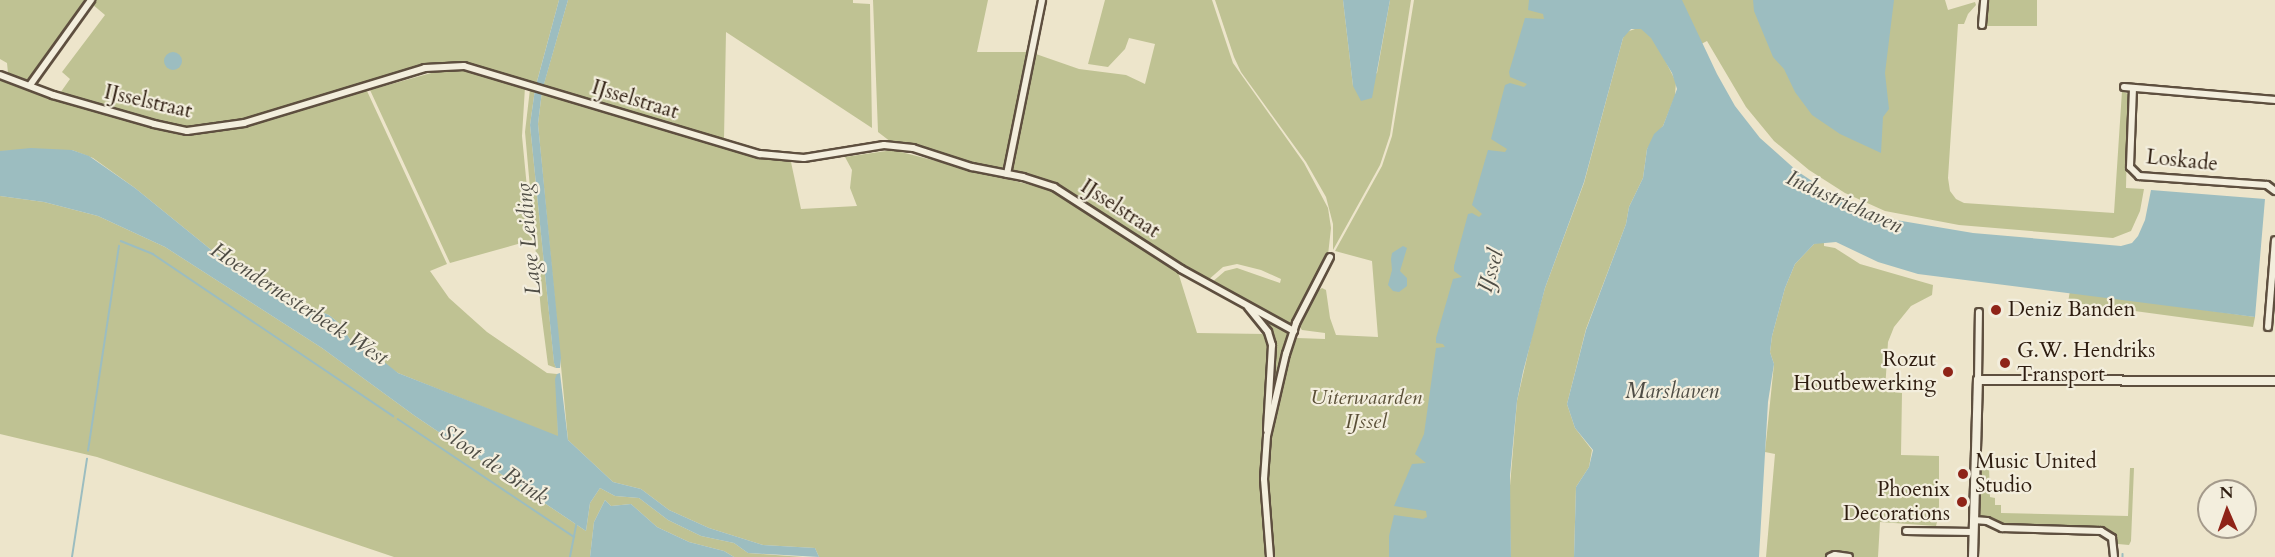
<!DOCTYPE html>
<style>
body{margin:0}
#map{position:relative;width:2275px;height:557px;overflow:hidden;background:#ede5cb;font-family:Cardo,serif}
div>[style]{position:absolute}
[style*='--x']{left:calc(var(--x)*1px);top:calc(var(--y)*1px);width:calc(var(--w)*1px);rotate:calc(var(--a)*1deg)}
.green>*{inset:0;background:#bfc293;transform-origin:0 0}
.water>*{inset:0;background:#9cbdc0}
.round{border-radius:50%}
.stream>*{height:1.5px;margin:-0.75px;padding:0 0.75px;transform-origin:0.75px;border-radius:0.75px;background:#9cbdc0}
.roads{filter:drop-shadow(2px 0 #5e4f3f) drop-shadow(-2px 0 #5e4f3f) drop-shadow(0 2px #5e4f3f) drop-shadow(0 -2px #5e4f3f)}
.minor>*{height:6px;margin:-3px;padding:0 3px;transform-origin:3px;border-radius:3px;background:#f3eedd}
.tertiary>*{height:8px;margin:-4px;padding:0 4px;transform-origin:4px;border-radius:4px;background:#f3eedd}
.dots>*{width:16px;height:16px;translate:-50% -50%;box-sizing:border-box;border:3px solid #f3eedd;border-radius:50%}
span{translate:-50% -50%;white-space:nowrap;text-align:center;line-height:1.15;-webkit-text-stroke:4.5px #f3eedd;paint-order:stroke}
.street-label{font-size:21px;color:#2e1d10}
.poi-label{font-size:21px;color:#2e1d10}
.left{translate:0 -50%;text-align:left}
.right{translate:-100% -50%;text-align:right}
.park-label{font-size:21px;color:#5a4f37;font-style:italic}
.water-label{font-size:22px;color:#4f4d45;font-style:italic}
.north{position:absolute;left:2197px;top:479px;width:60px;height:60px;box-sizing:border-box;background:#f3eedd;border:2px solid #a49a8b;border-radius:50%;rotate:358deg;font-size:16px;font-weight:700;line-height:24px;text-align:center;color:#2e1d10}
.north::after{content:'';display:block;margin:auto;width:21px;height:27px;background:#8f2418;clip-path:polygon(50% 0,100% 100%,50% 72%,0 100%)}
</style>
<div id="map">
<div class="green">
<div style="clip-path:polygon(0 0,84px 0,87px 3px,28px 81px,8px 73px,7px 63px,0 59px)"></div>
<div style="clip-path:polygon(96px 0,559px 0,536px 85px,460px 64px,442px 64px,243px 121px,183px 130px,58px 96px,70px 79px,62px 72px,105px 15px,92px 4px)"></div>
<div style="clip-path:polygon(568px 0,853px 0,853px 3px,870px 4px,872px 128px,726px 32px,724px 139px,543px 87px)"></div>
<div style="clip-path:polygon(873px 0,988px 0,977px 52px,1028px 52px,1005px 168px,999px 171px,891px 142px,878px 132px)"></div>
<div style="clip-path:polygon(1105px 0,1212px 0,1233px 63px,1304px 163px,1328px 208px,1331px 228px,1328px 255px,1293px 324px,1284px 324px,1211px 283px,1225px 271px,1237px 268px,1280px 283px,1281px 279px,1261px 270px,1237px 264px,1223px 267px,1207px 281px,1072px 193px,1047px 181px,1016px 173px,1012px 169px,1033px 53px,1079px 69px,1126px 75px,1145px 84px,1155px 44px,1129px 38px,1125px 49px,1108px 67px,1088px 64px)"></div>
<div style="clip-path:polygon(1215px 0,1343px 0,1353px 86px,1377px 73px,1390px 0,1411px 0,1390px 135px,1380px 165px,1333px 250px,1333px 224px,1326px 197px,1306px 162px,1241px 72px,1234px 57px)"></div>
<div style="clip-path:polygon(1414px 0,1548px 0,1430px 557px,1272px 557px,1266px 467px,1287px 356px,1297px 338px,1325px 339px,1325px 333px,1302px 330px,1298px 325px,1311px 295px,1322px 288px,1326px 290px,1330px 318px,1336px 335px,1378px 337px,1372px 261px,1335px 251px,1382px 166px,1392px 136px)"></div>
<div style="clip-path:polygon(1645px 0,1945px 0,1948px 10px,1975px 2px,1976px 5px,1968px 14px,1964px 24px,1958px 24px,1948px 178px,1950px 191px,1956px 199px,1964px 203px,2114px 213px,2122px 91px,2128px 94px,2126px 188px,2144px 189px,2140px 211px,2131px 231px,2113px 238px,1959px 225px,1885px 211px,1845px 193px,1809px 170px,1774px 141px,1746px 107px,1707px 41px,1666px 62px,1676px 82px,1675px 96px,1663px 126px,1647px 149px,1643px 178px,1629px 207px,1626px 224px,1586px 329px,1567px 404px,1575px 428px,1592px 450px,1589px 467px,1576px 487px,1574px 557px,1511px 557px,1509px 498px,1517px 401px,1533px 331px,1545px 288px,1584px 183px,1623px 38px,1626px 32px,1641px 27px)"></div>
<div style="left:1987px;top:0;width:50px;height:26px"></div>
<div style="clip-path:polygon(442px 70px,467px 71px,525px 87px,522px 136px,532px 240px,450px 263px,370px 90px)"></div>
<div style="clip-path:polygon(0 80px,154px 129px,185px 136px,230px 130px,367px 91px,447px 264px,430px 271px,449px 298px,487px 332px,547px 373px,557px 374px,558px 437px,398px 373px,353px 344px,340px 324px,329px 315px,260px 287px,236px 270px,135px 188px,93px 158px,72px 150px,0 151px)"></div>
<div style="clip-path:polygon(530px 89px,535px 89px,530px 125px,554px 362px,556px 368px,548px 365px,541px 311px,525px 132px)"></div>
<div style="clip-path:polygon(542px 91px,762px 158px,791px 162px,801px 209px,857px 206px,850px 188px,852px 170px,845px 157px,893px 150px,1050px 190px,1127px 237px,1178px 272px,1197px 333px,1265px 334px,1270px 354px,1262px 459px,1266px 557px,819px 557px,815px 548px,763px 545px,709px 528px,669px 510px,641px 489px,613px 482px,568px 440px,538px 124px)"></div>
<div style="clip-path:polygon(0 196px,44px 202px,98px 216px,165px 247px,322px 348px,415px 416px,586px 531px,590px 503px,600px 488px,615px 496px,639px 498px,668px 520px,701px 536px,734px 543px,748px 553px,803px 557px,734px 557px,724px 551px,689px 542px,657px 527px,631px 504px,611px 506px,605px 500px,594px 522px,590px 557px,394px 557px,97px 457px,0 434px)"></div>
<div style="clip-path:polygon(1824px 241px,1824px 246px,1835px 248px,1860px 264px,1933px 285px,1932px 295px,1911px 306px,1894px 327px,1888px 342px,1885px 391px,1902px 393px,1901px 455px,1939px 456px,1939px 514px,1936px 526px,1880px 522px,1878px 557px,1852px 557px,1837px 553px,1826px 557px,1766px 557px,1775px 454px,1765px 452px,1774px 364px,1770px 352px,1772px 336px,1785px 288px,1795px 264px,1814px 244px)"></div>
<div style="clip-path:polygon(2070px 291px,2142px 301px,2255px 317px,2253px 327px,2068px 302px)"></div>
<div style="clip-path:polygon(1251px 308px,1285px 329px,1288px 335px,1269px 420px,1274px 350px,1266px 326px)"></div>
<div style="clip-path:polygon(1987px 458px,1995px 459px,1995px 465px,1989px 466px,1990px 497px,1995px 498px,1995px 505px,2001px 505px,2001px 513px,2128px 516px,2130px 468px,2134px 468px,2131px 541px,2129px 545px,2118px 544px,2111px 533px,2102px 528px,2010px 526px,1980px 517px,1977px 498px,1978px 462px)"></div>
</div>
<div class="water">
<div style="clip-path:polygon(559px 0,568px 0,542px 91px,538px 124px,561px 358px,560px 368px,556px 368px,554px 363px,530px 125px,535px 89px)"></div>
<div style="clip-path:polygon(1343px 0,1390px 0,1372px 98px,1361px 101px,1353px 86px)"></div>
<div style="clip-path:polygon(1529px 0,1682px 0,1717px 74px,1735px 106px,1760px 138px,1797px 171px,1821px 187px,1847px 203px,1884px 218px,1973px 233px,2121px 246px,2132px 243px,2138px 236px,2145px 220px,2151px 190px,2265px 199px,2255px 317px,1918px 274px,1878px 262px,1836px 242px,1814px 244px,1795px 264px,1785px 288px,1772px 336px,1770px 352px,1774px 364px,1768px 402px,1759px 557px,1574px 557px,1576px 487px,1589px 467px,1593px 450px,1575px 428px,1567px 404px,1586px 330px,1626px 224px,1629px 207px,1643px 178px,1647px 149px,1654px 134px,1663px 126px,1677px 89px,1672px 73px,1651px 38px,1641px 29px,1631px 29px,1623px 38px,1584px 182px,1545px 288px,1523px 372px,1517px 401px,1510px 476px,1511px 557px,1389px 557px,1389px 536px,1394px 515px,1423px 519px,1427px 517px,1426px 511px,1394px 506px,1412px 464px,1426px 463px,1415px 454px,1424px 434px,1436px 348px,1445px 347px,1443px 344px,1436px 343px,1436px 338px,1453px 279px,1462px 277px,1454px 271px,1454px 266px,1468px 214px,1472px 213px,1479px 217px,1482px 214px,1472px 205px,1488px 150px,1505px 152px,1507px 149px,1491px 139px,1505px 85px,1510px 83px,1524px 87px,1527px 84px,1510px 77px,1509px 72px,1525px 18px,1544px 19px,1543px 14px,1528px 10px)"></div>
<div style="clip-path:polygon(1753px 0,1894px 0,1885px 73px,1889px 109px,1883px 117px,1881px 153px,1840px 134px,1812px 115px,1795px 92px,1784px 69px,1773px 57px,1754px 11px)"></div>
<div class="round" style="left:164px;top:52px;width:18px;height:18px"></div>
<div style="clip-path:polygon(31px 148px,72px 150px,89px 156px,135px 188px,236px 270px,260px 287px,329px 315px,340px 324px,353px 344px,373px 353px,398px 373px,558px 436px,555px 379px,557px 374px,560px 373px,568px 440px,613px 482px,641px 489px,669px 510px,709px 528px,763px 545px,815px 548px,819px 557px,748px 553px,734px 543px,701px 536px,668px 520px,639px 498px,615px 496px,600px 488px,590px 503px,586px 531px,415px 416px,322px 348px,165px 247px,98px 216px,44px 202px,0 196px,0 151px)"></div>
<div style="clip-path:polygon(1403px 246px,1407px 248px,1400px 271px,1407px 278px,1407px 286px,1399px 292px,1393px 291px,1388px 285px,1392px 270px,1391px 259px,1392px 253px)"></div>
<div style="clip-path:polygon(605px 500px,611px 506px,631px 504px,657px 527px,689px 542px,724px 551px,734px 557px,590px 557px,594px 522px)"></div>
</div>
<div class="stream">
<div style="--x:121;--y:241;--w:35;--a:22"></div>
<div style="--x:153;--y:254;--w:290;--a:34"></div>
<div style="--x:398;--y:419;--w:212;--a:33.8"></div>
<div style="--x:88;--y:451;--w:207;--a:-81.4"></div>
<div style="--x:2123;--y:554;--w:3;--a:90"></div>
<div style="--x:72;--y:557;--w:99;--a:-81.3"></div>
<div style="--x:570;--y:557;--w:36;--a:-79"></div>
</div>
<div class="roads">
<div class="minor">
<div style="--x:1982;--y:25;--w:25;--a:-85"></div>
<div style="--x:0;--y:75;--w:57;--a:20.7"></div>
<div style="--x:53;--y:95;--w:105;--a:16"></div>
<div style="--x:154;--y:124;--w:34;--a:12"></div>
<div style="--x:187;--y:131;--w:58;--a:-8"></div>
<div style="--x:244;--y:123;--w:189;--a:-16.9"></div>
<div style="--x:425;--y:68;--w:39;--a:-3"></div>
<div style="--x:464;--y:66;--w:309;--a:16.6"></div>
<div style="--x:760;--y:154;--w:44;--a:5.2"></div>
<div style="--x:804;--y:158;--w:81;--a:-9.2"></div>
<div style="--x:884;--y:145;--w:29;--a:6"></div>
<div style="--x:913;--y:148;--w:62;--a:17.9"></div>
<div style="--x:972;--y:167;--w:52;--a:11.1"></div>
<div style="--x:1023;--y:177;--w:33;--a:18"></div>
<div style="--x:1054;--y:187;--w:151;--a:32.8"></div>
<div style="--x:1181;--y:269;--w:129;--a:28.8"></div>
<div style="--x:30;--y:85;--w:105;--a:-54.3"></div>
<div style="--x:2124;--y:87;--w:152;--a:4.9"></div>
<div style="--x:2133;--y:88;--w:79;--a:92.2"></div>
<div style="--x:2130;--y:167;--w:13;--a:45"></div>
<div style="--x:2139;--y:176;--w:128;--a:4"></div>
<div style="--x:2267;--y:185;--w:10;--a:37"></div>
<div style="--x:1007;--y:174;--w:177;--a:-78.6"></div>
<div style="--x:1248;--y:307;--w:32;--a:51"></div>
<div style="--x:1268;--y:332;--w:14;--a:73"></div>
<div style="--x:1272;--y:345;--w:85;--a:93.4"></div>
<div style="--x:2268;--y:327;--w:87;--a:-85.4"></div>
<div style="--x:1978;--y:380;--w:68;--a:-89.2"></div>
<div style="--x:1974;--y:520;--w:13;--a:4"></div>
<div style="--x:1987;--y:521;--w:17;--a:25"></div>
<div style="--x:2002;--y:528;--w:99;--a:1.7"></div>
<div style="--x:2101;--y:531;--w:13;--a:32"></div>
<div style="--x:2112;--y:538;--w:19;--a:84"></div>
<div style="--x:1906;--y:531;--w:67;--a:0.9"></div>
<div style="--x:1270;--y:557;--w:78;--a:-94.4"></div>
<div style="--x:1264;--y:479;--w:43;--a:-86"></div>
<div style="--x:1267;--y:436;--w:84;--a:-77"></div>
<div style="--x:1286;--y:354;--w:33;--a:-72"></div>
<div style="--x:1296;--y:323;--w:74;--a:-62.7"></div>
<div style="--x:1830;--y:557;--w:5;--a:-22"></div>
<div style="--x:1835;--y:555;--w:14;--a:8"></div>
</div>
<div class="tertiary">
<div style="--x:1973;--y:557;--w:177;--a:-88.4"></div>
<div style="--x:1978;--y:380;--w:297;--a:0.2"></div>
</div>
</div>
<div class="dots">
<div style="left:1996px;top:310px;background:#8f2418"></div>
<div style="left:2005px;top:363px;background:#8f2418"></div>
<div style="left:1948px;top:372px;background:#8f2418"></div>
<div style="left:1963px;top:474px;background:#8f2418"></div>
<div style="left:1962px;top:502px;background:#8f2418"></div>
</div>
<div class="street-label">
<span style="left:635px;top:100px;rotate:17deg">IJsselstraat</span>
<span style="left:148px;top:102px;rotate:13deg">IJsselstraat</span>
<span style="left:2182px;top:161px;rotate:6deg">Loskade</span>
<span style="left:1120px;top:209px;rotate:33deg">IJsselstraat</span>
</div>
<div class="poi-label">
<span class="left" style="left:2008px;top:310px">Deniz Banden</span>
<span class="left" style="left:2017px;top:363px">G.W. Hendriks<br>Transport</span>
<span class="right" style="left:1936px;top:372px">Rozut<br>Houtbewerking</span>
<span class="left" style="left:1975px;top:474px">Music United<br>Studio</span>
<span class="right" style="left:1950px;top:502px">Phoenix<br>Decorations</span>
</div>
<div class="park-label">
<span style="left:1366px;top:410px">Uiterwaarden<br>IJssel</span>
</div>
<div class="water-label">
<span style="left:1844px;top:202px;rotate:24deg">Industriehaven</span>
<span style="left:529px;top:239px;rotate:-95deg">Lage Leiding</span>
<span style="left:1491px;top:271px;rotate:-74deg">IJssel</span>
<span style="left:299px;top:304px;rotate:33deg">Hoendernesterbeek West</span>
<span style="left:1672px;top:392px">Marshaven</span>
<span style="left:494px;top:465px;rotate:34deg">Sloot de Brink</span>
</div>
<div class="north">N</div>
</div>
